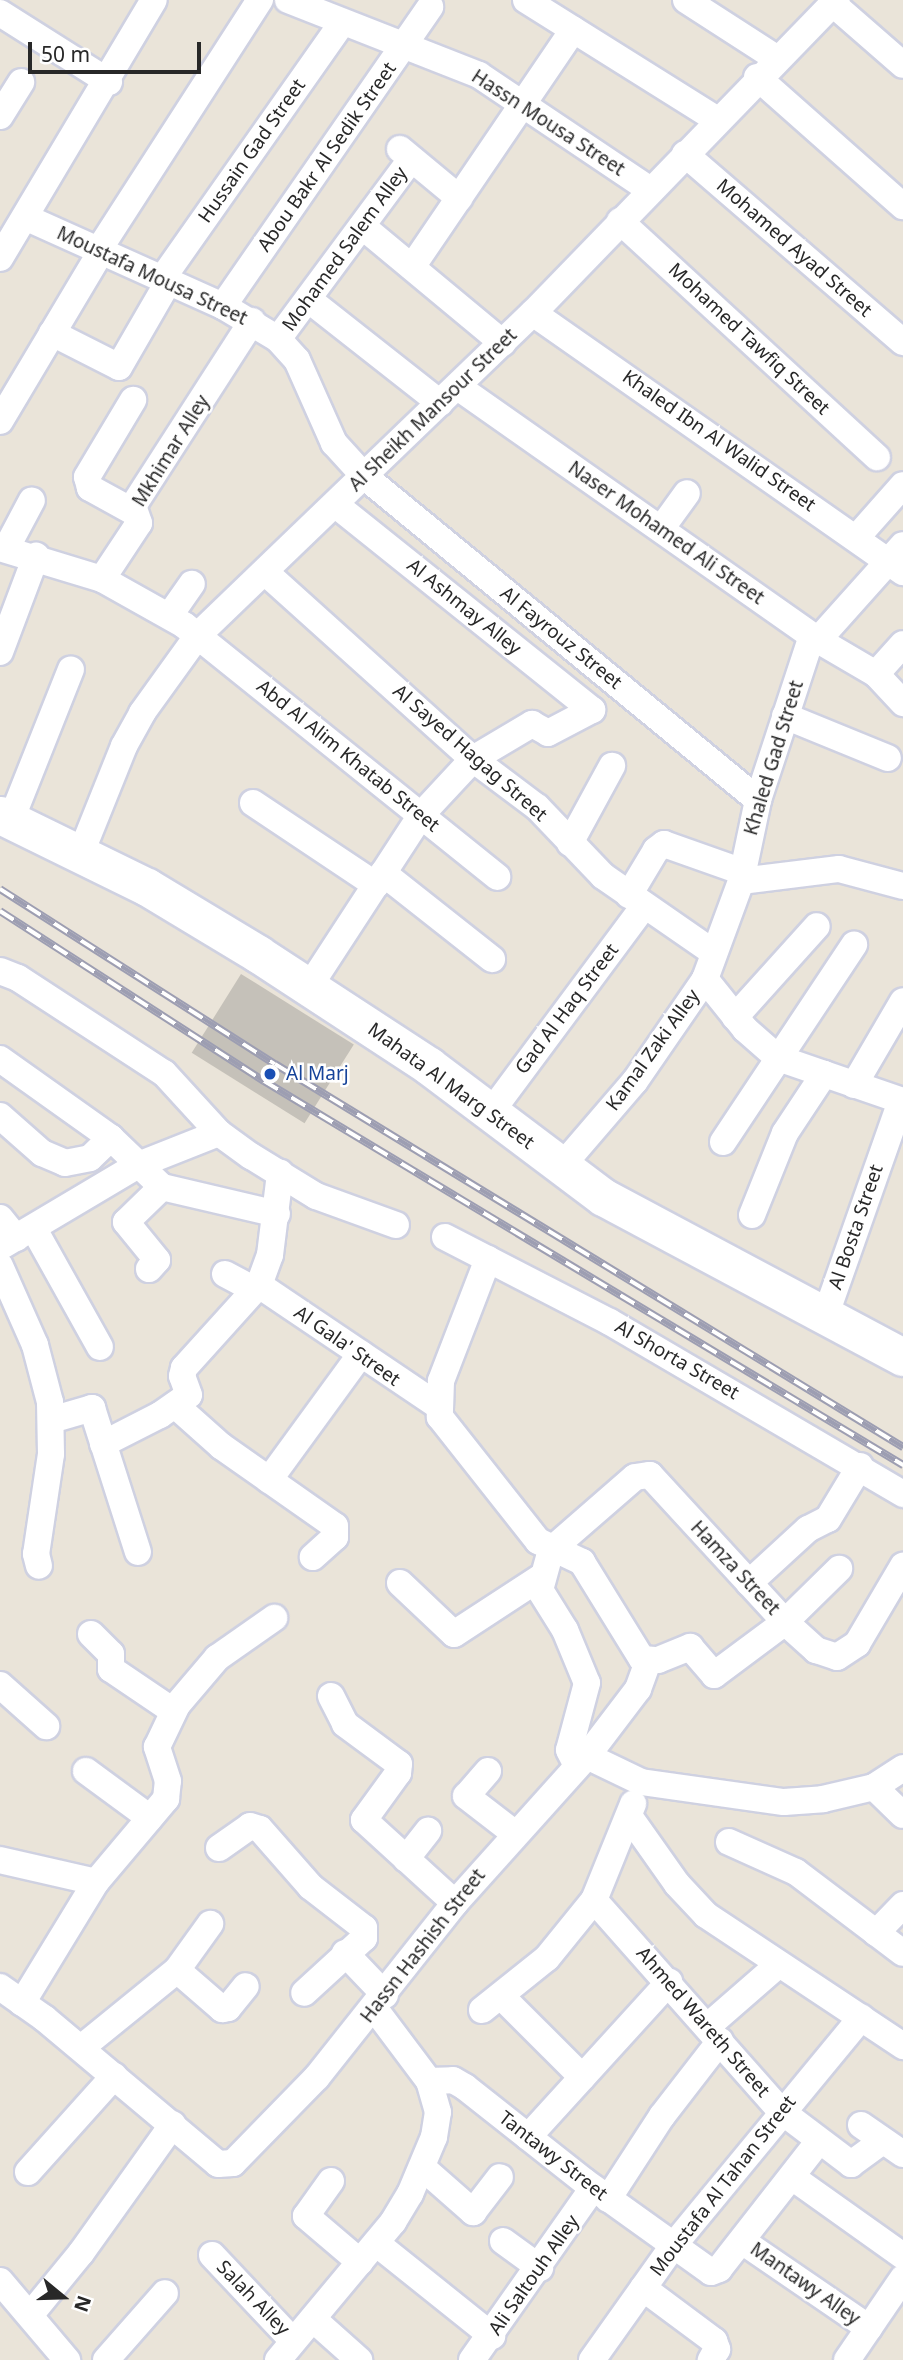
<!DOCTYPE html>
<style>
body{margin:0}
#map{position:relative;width:903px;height:2360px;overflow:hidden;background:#eae4d9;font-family:"Noto Sans",sans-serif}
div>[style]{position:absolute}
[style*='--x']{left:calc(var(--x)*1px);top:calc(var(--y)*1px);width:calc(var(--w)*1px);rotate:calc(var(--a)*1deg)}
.building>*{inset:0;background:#c5c1b9;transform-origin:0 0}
.roads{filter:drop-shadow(2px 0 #cfd1e1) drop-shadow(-2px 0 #cfd1e1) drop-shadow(0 2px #cfd1e1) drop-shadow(0 -2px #cfd1e1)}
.minor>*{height:26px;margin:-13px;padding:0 13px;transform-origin:13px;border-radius:13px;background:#fff}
.secondary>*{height:37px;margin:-18.5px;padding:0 18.5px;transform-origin:18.5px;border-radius:18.5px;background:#fff}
.rail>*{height:8px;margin-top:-4px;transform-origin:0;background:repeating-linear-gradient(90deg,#fff 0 16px,#9d9eb2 0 32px);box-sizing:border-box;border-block:2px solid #9d9eb2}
.dots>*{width:19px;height:19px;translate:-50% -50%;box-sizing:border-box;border:4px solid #fff;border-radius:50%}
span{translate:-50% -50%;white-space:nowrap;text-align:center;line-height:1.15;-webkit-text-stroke:5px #fff;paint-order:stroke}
.street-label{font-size:19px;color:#282828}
.transit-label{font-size:19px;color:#164399}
.left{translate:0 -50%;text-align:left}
.north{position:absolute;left:28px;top:2262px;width:70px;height:70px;-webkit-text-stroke:5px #fff;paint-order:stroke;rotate:109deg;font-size:19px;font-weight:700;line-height:28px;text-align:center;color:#282828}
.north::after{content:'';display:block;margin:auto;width:24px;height:32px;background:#282828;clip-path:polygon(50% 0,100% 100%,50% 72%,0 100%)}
.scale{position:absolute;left:28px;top:42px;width:173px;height:32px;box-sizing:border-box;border:4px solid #282828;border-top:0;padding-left:9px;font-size:21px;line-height:24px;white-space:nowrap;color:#282828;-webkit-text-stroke:5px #fff;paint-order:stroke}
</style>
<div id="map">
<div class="building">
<div style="left:241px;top:974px;width:133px;height:93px;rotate:32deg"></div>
</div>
<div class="roads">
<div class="minor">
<div style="--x:288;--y:0;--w:205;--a:21.4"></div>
<div style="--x:479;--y:75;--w:206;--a:33.9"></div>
<div style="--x:526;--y:0;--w:226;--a:32.1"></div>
<div style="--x:686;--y:0;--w:107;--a:32.8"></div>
<div style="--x:832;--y:3;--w:94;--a:41.1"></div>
<div style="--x:0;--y:13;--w:129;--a:32.3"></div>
<div style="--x:757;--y:77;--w:195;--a:41.5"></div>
<div style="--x:0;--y:116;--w:40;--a:-58"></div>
<div style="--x:400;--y:149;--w:77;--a:39.7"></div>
<div style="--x:685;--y:154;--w:288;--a:40.8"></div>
<div style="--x:27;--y:218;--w:215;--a:24.2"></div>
<div style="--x:223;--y:306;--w:64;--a:31"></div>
<div style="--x:278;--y:339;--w:28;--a:48"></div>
<div style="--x:297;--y:360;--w:91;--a:66"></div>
<div style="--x:334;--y:443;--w:45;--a:47.7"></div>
<div style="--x:364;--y:476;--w:510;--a:39.43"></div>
<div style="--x:620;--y:221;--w:349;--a:42.6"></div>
<div style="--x:362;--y:226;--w:183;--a:39.7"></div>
<div style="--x:98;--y:251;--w:299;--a:-57.2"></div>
<div style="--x:0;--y:258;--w:300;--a:-59.2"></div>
<div style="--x:412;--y:267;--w:287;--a:-55.8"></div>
<div style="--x:162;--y:279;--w:313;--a:-54.9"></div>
<div style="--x:308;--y:299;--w:168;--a:38.2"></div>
<div style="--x:223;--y:306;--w:364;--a:-55.3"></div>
<div style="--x:533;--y:313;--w:452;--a:35"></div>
<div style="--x:52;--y:333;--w:75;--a:26.9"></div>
<div style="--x:119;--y:367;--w:98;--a:-60"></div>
<div style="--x:278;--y:339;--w:224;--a:-53.5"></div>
<div style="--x:458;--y:387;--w:440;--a:35.1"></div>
<div style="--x:818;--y:640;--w:67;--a:30.4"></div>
<div style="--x:876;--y:674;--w:40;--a:47"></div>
<div style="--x:0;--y:421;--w:196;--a:-59.2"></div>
<div style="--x:132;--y:511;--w:48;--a:-151.3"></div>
<div style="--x:90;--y:488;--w:11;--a:-105"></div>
<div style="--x:87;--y:477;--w:90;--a:-59.1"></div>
<div style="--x:661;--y:529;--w:44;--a:-54.2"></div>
<div style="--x:857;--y:537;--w:69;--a:-48.5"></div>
<div style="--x:0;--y:548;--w:107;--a:16.9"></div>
<div style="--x:102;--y:579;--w:94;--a:29.3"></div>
<div style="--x:184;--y:625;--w:402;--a:38.8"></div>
<div style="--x:6;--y:549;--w:55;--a:-62"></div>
<div style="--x:265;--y:572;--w:280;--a:42"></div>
<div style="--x:473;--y:759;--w:80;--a:36.9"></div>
<div style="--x:537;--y:807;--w:95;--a:46.3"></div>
<div style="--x:603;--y:876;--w:135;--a:34.7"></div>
<div style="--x:102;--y:579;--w:67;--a:-56.5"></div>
<div style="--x:139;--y:523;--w:18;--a:-109"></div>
<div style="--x:133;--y:506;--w:220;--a:-57.2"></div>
<div style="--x:170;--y:615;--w:38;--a:-55"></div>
<div style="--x:818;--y:640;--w:127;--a:-48.2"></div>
<div style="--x:0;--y:652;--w:103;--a:-69.4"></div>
<div style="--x:876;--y:674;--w:40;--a:-48"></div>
<div style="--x:785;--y:716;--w:111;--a:22.2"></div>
<div style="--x:253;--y:803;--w:148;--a:33.7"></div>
<div style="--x:11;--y:820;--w:162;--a:-68.3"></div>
<div style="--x:570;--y:843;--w:88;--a:-61.4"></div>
<div style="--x:81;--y:853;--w:115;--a:-68.1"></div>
<div style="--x:124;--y:746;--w:38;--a:-61"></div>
<div style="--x:142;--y:713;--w:96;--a:-54.3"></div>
<div style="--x:198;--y:635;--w:465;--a:-43.9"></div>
<div style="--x:533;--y:313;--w:436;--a:-45.9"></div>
<div style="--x:383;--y:873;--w:139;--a:38.3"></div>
<div style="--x:741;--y:881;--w:99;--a:-7"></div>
<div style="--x:839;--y:869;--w:66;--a:14.9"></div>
<div style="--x:629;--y:895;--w:52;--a:-59"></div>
<div style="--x:656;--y:850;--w:10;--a:-37"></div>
<div style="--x:664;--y:844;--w:84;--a:19.5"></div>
<div style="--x:0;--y:971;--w:19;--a:21"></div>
<div style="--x:18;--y:978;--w:174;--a:33.1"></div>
<div style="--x:164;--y:1073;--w:81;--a:47.5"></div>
<div style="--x:219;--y:1133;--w:39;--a:36"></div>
<div style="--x:251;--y:1156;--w:76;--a:31.6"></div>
<div style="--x:316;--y:1196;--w:85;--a:19.9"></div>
<div style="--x:705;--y:979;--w:64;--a:51.3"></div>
<div style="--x:745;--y:1029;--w:44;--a:41.3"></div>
<div style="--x:778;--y:1058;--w:132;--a:19"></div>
<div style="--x:309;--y:987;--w:205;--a:-56.9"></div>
<div style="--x:421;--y:815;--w:76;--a:-47.1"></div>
<div style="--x:473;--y:759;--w:69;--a:-30.7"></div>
<div style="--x:532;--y:724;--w:18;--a:29"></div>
<div style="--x:548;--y:733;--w:50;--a:-27.6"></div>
<div style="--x:592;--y:710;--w:329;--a:-141.3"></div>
<div style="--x:735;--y:1017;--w:122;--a:-48"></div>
<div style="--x:0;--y:1059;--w:136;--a:35.4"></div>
<div style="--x:111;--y:1138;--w:71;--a:43.9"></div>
<div style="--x:162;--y:1187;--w:118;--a:13.2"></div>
<div style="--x:854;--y:1085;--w:97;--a:-59.7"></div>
<div style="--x:491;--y:1112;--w:257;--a:-53.4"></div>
<div style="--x:0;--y:1116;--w:56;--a:41.4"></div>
<div style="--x:42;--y:1153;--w:25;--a:23"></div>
<div style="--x:65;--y:1163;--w:25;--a:-11"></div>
<div style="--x:90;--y:1158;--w:29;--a:-44"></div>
<div style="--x:723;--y:1142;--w:237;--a:-56.4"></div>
<div style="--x:561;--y:1167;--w:113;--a:-49.3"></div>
<div style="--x:635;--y:1081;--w:124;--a:-55.5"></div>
<div style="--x:705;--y:979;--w:104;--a:-69.8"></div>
<div style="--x:741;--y:881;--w:83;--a:-78.1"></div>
<div style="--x:758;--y:800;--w:173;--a:-71.8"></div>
<div style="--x:752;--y:1215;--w:88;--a:-68.1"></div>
<div style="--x:785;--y:1133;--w:71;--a:-56.5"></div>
<div style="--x:0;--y:1218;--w:26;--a:51"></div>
<div style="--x:34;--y:1229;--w:135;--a:60.8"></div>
<div style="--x:445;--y:1237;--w:186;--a:27.3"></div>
<div style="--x:610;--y:1322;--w:340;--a:30.4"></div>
<div style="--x:0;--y:1247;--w:161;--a:-30.7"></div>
<div style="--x:138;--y:1165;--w:87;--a:-21.6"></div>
<div style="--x:488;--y:1259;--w:131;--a:111.1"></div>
<div style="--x:441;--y:1381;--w:36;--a:92"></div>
<div style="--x:440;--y:1417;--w:158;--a:51.7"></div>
<div style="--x:538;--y:1541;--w:49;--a:25.5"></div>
<div style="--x:582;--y:1562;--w:114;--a:58.3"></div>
<div style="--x:642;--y:1659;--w:16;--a:4"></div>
<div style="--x:658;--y:1660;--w:35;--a:-22"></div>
<div style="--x:690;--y:1647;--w:37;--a:49"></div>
<div style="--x:714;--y:1675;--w:89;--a:-36.7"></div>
<div style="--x:785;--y:1622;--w:76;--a:-44.5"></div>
<div style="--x:0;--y:1266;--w:86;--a:66.1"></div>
<div style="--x:35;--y:1345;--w:59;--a:75.3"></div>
<div style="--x:50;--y:1402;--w:52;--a:88.9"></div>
<div style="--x:51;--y:1454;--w:101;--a:98.5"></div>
<div style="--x:36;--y:1554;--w:12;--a:76"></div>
<div style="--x:149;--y:1269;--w:12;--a:-48"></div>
<div style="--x:157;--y:1260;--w:49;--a:-129.2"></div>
<div style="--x:126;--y:1222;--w:50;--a:-44.2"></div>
<div style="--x:225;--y:1274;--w:34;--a:28"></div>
<div style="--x:259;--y:1285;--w:215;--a:34"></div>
<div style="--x:826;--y:1314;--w:226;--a:-70.6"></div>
<div style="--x:175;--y:1405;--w:62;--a:41.7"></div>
<div style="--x:221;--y:1446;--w:139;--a:35.1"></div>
<div style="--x:335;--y:1526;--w:11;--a:90"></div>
<div style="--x:335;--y:1537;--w:30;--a:138"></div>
<div style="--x:51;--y:1420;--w:43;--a:-16.3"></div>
<div style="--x:92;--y:1408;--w:151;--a:72.3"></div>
<div style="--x:103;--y:1444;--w:64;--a:-27"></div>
<div style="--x:160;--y:1415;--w:35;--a:-35"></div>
<div style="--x:189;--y:1395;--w:20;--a:-110"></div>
<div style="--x:182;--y:1376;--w:8;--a:-76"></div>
<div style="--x:184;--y:1368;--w:112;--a:-47.9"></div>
<div style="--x:259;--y:1285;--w:32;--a:-70"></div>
<div style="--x:270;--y:1255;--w:83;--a:-83"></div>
<div style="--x:269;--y:1480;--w:156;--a:-53.9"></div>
<div style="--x:551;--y:1550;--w:111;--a:-41"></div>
<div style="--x:635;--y:1477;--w:15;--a:-8"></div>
<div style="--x:650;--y:1475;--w:200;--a:47.4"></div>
<div style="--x:785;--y:1622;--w:42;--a:42.1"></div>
<div style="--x:816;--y:1650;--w:22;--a:18"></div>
<div style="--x:837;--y:1657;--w:24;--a:-33"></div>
<div style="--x:857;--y:1644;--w:91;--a:-59.5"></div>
<div style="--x:551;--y:1550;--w:41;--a:105.4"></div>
<div style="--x:540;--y:1590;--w:47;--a:58"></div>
<div style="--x:565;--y:1630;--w:57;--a:67.5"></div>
<div style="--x:587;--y:1683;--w:69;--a:105"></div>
<div style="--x:569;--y:1750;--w:18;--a:63"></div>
<div style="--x:400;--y:1583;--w:74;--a:43.4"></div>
<div style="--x:454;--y:1634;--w:104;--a:-33.2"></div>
<div style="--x:749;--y:1583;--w:80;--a:-42.5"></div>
<div style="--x:808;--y:1529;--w:22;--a:-27"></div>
<div style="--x:828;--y:1519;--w:62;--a:-58.9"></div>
<div style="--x:91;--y:1634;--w:28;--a:45"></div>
<div style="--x:111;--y:1654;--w:15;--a:90"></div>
<div style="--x:111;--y:1669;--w:75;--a:34.1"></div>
<div style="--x:0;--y:1685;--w:62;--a:41.7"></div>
<div style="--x:331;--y:1696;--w:31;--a:63"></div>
<div style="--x:345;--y:1724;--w:67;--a:36.5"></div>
<div style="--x:399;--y:1764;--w:9;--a:96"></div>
<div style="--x:398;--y:1773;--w:58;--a:125.9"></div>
<div style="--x:364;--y:1820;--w:123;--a:42.4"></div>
<div style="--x:587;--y:1756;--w:60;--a:25.7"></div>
<div style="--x:641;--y:1782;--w:144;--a:8"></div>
<div style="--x:784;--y:1802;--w:39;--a:-4"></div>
<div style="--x:823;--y:1799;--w:52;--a:-13.2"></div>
<div style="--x:874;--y:1787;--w:35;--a:-33"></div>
<div style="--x:86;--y:1771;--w:79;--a:36.3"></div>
<div style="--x:488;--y:1771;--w:33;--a:131"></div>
<div style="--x:466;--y:1796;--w:61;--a:37.6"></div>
<div style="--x:874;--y:1787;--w:40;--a:44"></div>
<div style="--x:629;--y:1816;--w:83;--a:54.8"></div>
<div style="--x:677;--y:1884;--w:42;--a:46.9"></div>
<div style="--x:706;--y:1915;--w:237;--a:33.6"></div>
<div style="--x:729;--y:1842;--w:73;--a:24.1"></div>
<div style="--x:796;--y:1872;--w:134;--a:37.1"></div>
<div style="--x:219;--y:1848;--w:38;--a:-35"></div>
<div style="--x:250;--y:1826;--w:10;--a:17"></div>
<div style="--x:260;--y:1829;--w:77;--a:48.7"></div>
<div style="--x:311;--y:1887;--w:67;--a:37.7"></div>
<div style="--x:364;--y:1928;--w:10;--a:90"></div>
<div style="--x:364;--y:1938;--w:81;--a:137.5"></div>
<div style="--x:406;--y:1859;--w:36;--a:-52"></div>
<div style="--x:0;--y:1860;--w:98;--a:12.9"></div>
<div style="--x:594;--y:1900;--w:282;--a:48.5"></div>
<div style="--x:781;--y:2111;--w:88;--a:37.1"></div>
<div style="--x:851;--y:2164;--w:39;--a:-36"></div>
<div style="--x:876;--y:1933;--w:39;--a:-46"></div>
<div style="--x:345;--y:1953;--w:58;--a:46.4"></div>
<div style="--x:177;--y:1970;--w:60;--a:40.9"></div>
<div style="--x:222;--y:2009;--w:6;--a:-9"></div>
<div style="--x:228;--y:2008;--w:28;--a:-51"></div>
<div style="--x:0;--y:1987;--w:54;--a:35.2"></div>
<div style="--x:44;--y:2018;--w:227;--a:40"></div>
<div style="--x:218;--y:2164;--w:15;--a:-4"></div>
<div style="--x:233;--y:2163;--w:120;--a:-45.7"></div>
<div style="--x:317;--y:2077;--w:222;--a:-51.6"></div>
<div style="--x:455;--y:1903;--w:198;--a:-48.1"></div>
<div style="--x:587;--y:1756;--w:84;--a:-52.7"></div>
<div style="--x:638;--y:1689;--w:29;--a:-70"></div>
<div style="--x:501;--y:1996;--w:115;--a:45"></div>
<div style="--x:22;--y:2003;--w:142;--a:-58.6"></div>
<div style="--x:96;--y:1882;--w:109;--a:-49.9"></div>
<div style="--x:166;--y:1799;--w:18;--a:-84"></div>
<div style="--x:168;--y:1781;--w:36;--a:-108"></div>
<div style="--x:157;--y:1747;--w:47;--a:-64.5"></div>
<div style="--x:177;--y:1705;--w:62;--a:-49.6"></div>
<div style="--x:217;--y:1658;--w:70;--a:-35.1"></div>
<div style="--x:482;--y:2010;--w:83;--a:-38.7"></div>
<div style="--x:547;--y:1958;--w:75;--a:-51"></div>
<div style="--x:594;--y:1900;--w:104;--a:-67.9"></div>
<div style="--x:708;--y:2026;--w:94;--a:-41.1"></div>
<div style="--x:81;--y:2048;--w:124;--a:-39.1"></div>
<div style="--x:177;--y:1970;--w:57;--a:-54.3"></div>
<div style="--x:429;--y:2081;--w:24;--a:-2"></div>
<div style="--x:453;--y:2080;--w:14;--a:30"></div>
<div style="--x:465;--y:2087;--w:152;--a:38.3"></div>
<div style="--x:584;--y:2181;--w:156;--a:35.6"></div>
<div style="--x:711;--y:2272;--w:9;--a:-21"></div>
<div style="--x:719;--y:2269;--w:162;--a:-52"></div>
<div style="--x:861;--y:2125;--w:51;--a:34.6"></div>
<div style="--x:528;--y:2137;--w:210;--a:-47.7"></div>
<div style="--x:423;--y:2168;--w:67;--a:41.3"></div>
<div style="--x:473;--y:2212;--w:44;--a:-52.4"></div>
<div style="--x:28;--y:2172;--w:129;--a:-48.1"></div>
<div style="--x:792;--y:2177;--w:136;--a:35.4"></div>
<div style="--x:331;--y:2181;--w:43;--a:125.5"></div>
<div style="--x:306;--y:2216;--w:71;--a:40.4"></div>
<div style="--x:608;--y:2199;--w:99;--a:-57"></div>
<div style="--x:662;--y:2116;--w:95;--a:-52.3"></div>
<div style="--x:503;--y:2241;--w:46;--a:36.1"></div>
<div style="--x:742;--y:2241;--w:154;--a:34.4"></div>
<div style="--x:376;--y:2243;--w:149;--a:38.7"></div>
<div style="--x:212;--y:2255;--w:118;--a:46.7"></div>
<div style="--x:0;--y:2281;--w:104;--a:49.7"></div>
<div style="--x:643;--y:2288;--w:89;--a:36.7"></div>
<div style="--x:714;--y:2341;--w:9;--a:69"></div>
<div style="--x:717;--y:2349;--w:13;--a:119"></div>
<div style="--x:31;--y:2314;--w:79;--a:-50.7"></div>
<div style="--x:81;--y:2253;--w:158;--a:-54.5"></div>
<div style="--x:313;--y:2319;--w:62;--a:41.7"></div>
<div style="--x:106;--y:2360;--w:89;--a:-48.6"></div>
<div style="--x:278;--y:2360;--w:180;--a:-50.2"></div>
<div style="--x:393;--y:2222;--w:33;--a:-59"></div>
<div style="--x:410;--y:2194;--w:62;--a:-67.2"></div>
<div style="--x:434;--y:2137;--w:25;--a:-81"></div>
<div style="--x:438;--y:2112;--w:32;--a:-106"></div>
<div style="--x:429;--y:2081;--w:90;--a:-126.9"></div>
<div style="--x:472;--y:2360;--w:210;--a:-54.9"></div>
<div style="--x:592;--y:2360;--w:140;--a:-54.6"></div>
<div style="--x:673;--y:2246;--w:296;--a:-50.5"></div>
<div style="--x:847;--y:2360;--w:99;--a:-55.7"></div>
</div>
<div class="secondary">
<div style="--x:0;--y:815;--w:164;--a:26.1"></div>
<div style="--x:147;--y:887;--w:130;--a:31.1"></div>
<div style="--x:258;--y:954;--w:204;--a:33.2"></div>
<div style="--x:429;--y:1066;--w:218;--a:37"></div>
<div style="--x:603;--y:1197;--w:340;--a:28.1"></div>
</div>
</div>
<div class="rail">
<div style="--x:0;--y:889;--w:326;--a:32.5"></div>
<div style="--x:275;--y:1064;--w:736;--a:31.38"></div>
<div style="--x:0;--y:911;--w:314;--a:32.8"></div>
<div style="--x:264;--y:1081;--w:746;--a:31"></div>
</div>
<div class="dots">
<div style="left:270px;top:1074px;background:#1a4fb4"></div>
</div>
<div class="street-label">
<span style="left:548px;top:123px;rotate:33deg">Hassn Mousa Street</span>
<span style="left:252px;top:151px;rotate:-55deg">Hussain Gad Street</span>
<span style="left:327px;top:157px;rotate:-55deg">Abou Bakr Al Sedik Street</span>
<span style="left:794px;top:248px;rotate:41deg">Mohamed Ayad Street</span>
<span style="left:345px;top:249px;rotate:-54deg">Mohamed Salem Alley</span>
<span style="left:152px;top:276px;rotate:25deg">Moustafa Mousa Street</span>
<span style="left:749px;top:339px;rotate:43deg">Mohamed Tawfiq Street</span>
<span style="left:433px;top:410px;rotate:-44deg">Al Sheikh Mansour Street</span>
<span style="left:719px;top:441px;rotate:35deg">Khaled Ibn Al Walid Street</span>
<span style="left:171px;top:451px;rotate:-58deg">Mkhimar Alley</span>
<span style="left:666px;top:533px;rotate:35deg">Naser Mohamed Ali Street</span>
<span style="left:464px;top:607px;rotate:39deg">Al Ashmay Alley</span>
<span style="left:561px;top:638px;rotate:39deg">Al Fayrouz Street</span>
<span style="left:470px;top:753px;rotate:41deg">Al Sayed Hagag Street</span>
<span style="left:348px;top:756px;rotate:39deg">Abd Al Alim Khatab Street</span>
<span style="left:774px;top:758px;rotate:-73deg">Khaled Gad Street</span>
<span style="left:567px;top:1009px;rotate:-53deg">Gad Al Haq Street</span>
<span style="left:653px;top:1050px;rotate:-54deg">Kamal Zaki Alley</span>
<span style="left:451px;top:1086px;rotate:36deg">Mahata Al Marg Street</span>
<span style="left:856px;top:1227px;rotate:-71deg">Al Bosta Street</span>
<span style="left:347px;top:1346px;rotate:35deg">Al Gala' Street</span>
<span style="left:677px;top:1360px;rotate:30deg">Al Shorta Street</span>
<span style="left:735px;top:1568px;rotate:47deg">Hamza Street</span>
<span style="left:423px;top:1946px;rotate:-52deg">Hassn Hashish Street</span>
<span style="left:703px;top:2022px;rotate:49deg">Ahmed Wareth Street</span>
<span style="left:553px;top:2156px;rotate:38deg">Tantawy Street</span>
<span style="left:723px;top:2186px;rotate:-52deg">Moustafa Al Tahan Street</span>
<span style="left:534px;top:2275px;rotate:-55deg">Ali Saltouh Alley</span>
<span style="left:805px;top:2284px;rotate:35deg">Mantawy Alley</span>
<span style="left:253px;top:2298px;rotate:46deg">Salah Alley</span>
</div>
<div class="transit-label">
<span class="left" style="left:286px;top:1074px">Al Marj</span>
</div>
<div class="north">N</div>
<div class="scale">50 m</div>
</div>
